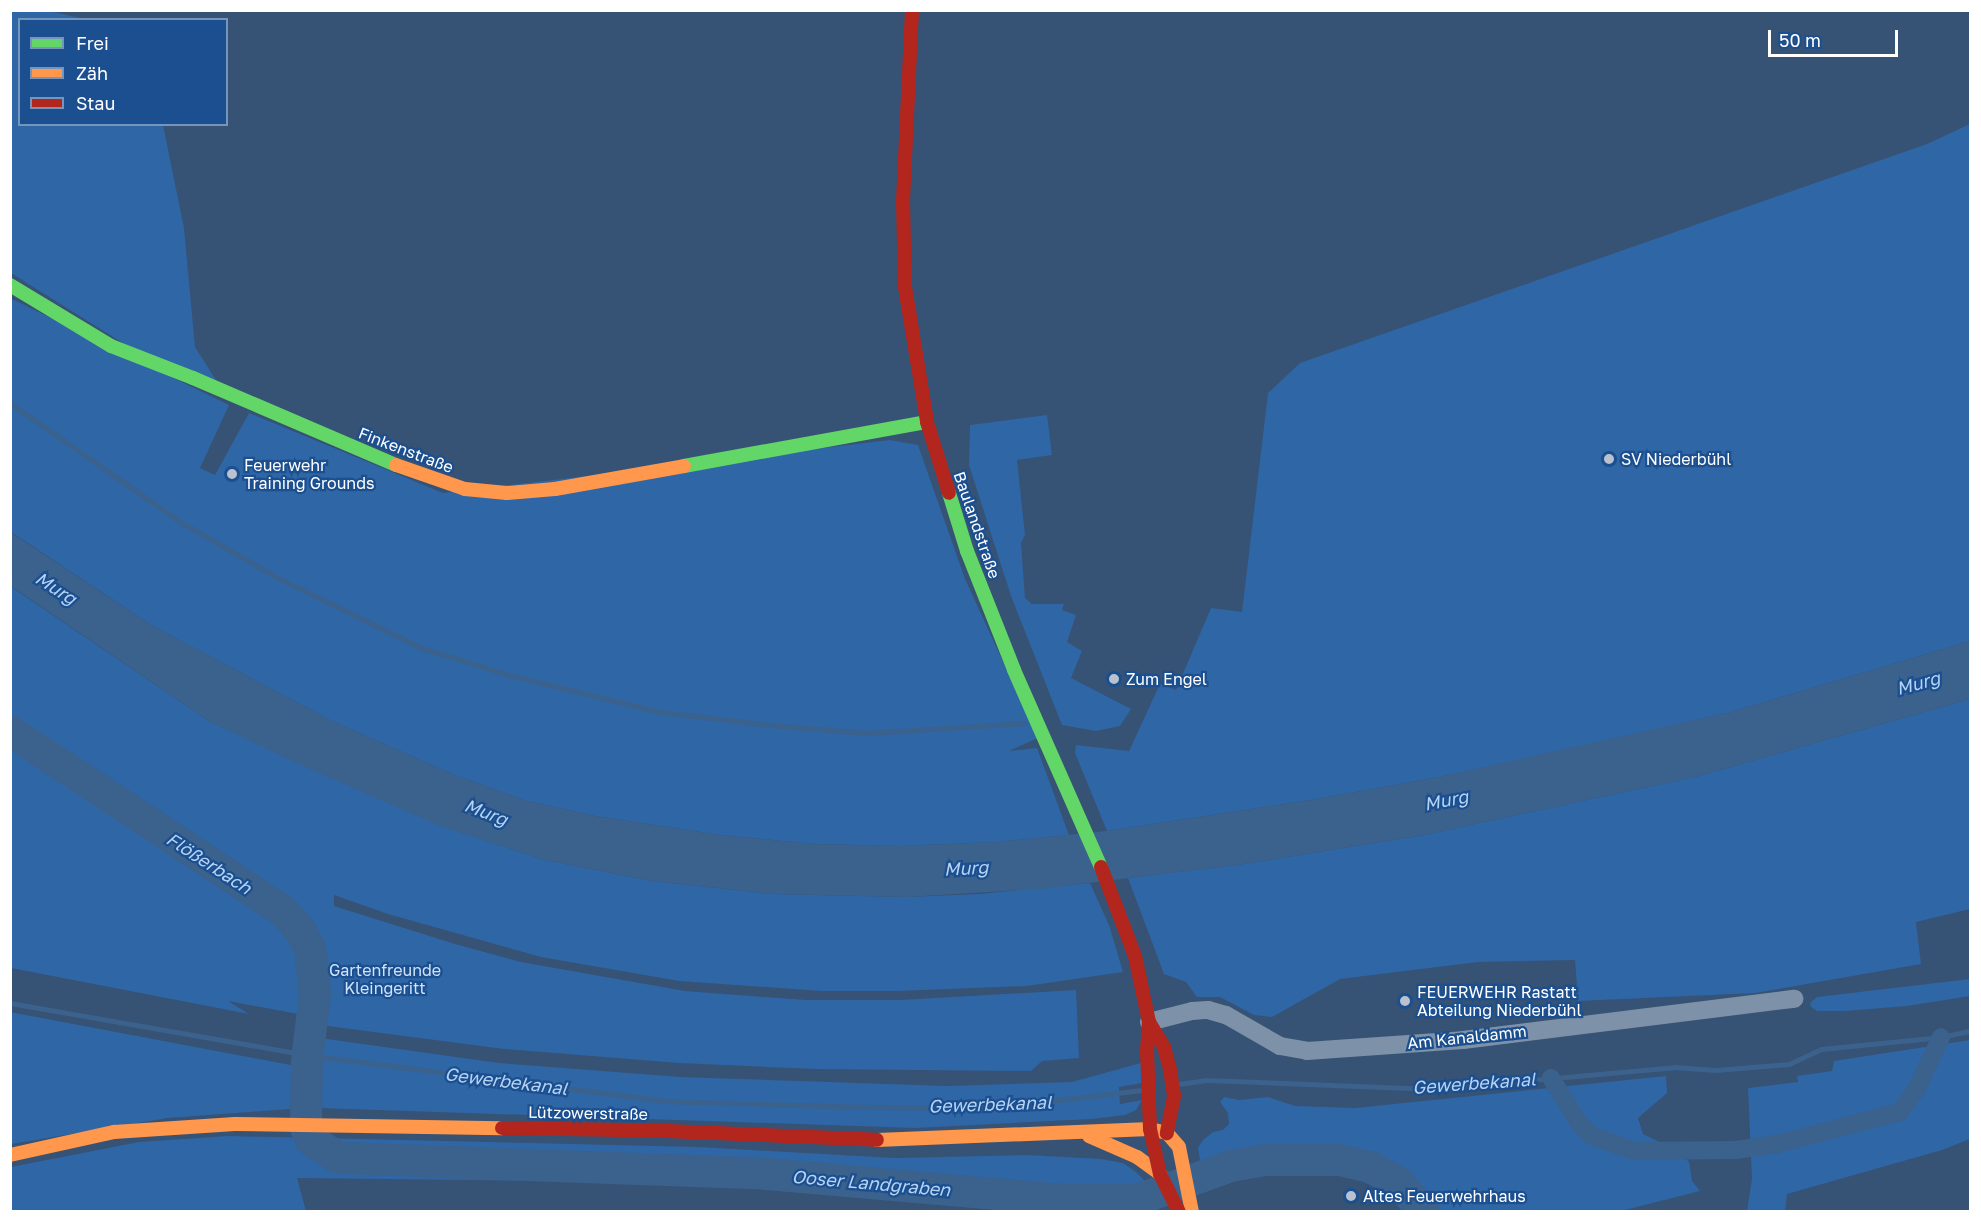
<!DOCTYPE html>
<meta charset="utf-8">
<style>
body{margin:0}
#map{position:relative;width:1981px;height:1222px;overflow:hidden;background:#365274;font-family:"Golos Text",sans-serif}
div>[style]{position:absolute}
[style*='--x']{left:calc(var(--x)*1px);top:calc(var(--y)*1px);width:calc(var(--w)*1px);rotate:calc(var(--a)*1deg)}
.green>*{inset:0;background:#2f66a5}
.water>*{inset:0;background:#3b618d}
.stream>*{height:5px;margin:-2.5px;padding:0 2.5px;transform-origin:2.5px;border-radius:2.5px;background:#3b618d}
.canal>*{height:18px;margin:-9px;padding:0 9px;transform-origin:9px;border-radius:9px;background:#3b618d}
.river>*{height:32px;margin:-16px;padding:0 16px;transform-origin:16px;border-radius:16px;background:#3b618d}
.street>*{height:18px;margin:-9px;padding:0 9px;transform-origin:9px;border-radius:9px;background:#7d92a8}
.fast>*{height:14px;margin:-7px;padding:0 7px;transform-origin:7px;border-radius:7px;background:#63d668}
.slow>*{height:14px;margin:-7px;padding:0 7px;transform-origin:7px;border-radius:7px;background:#ff974d}
.jam>*{height:14px;margin:-7px;padding:0 7px;transform-origin:7px;border-radius:7px;background:#b3261e}
.dots>*{width:16px;height:16px;translate:-50% -50%;box-sizing:border-box;border:3px solid #1b4f8f;border-radius:50%}
span{translate:-50% -50%;white-space:nowrap;text-align:center;line-height:1.15;-webkit-text-stroke:4.5px #1b4f8f;paint-order:stroke}
.street-label{font-size:16px;color:#fff}
.poi-label{font-size:16px;color:#fff}
.left{translate:0 -50%;text-align:left}
.park-label{font-size:16px;color:#cfe3fa}
.water-label{font-size:18px;color:#b5d3f5;font-style:italic}
.frame{position:absolute;inset:0;border:12px solid #fff;pointer-events:none}
.legend{position:absolute;left:18px;top:18px;width:210px;height:108px;box-sizing:border-box;background:#1b4f8f;border:2px solid #7695bc;margin:0;padding:8px 10px;list-style:none;font-size:18px;color:#fff}
.legend li{display:flex;align-items:center;gap:12px;height:30px}
.legend b{width:30px;border:2px solid #7695bc}
.scale{position:absolute;left:1768px;top:30px;width:130px;height:27px;box-sizing:border-box;border:3px solid #fff;border-top:0;padding-left:8px;font-size:18px;line-height:21px;white-space:nowrap;color:#fff;-webkit-text-stroke:4px #1b4f8f;paint-order:stroke}
</style>
<div id="map">
<div class="green">
<div style="clip-path:polygon(10px 11px,49px 11px,85px 19px,20px 20px,20px 124px,163px 125px,184px 228px,195px 347px,216px 380px,126px 345px,11px 273px)"></div>
<div style="clip-path:polygon(1970px 124px,1970px 641px,1731px 712px,1566px 750px,1439px 777px,1317px 799px,1107px 831px,1075px 753px,1076px 745px,1129px 751px,1160px 684px,1176px 690px,1211px 608px,1242px 612px,1268px 393px,1300px 363px,1927px 144px)"></div>
<div style="clip-path:polygon(10px 298px,229px 405px,200px 468px,215px 475px,249px 413px,443px 493px,890px 440px,918px 445px,965px 579px,1038px 738px,1009px 751px,1037px 748px,1069px 835px,996px 842px,901px 846px,813px 844px,720px 835px,595px 816px,527px 801px,452px 774px,332px 721px,151px 625px,11px 532px)"></div>
<div style="clip-path:polygon(1047px 415px,1052px 455px,1017px 460px,1025px 535px,1021px 543px,1025px 598px,1032px 604px,1064px 604px,1062px 610px,1076px 615px,1067px 642px,1082px 651px,1071px 678px,1131px 709px,1120px 726px,1096px 731px,1062px 725px,1011px 596px,969px 465px,970px 425px)"></div>
<div style="clip-path:polygon(10px 586px,209px 721px,441px 826px,545px 860px,652px 881px,774px 894px,907px 897px,979px 894px,1090px 883px,1109px 925px,1123px 972px,1027px 986px,898px 991px,821px 991px,679px 981px,541px 957px,388px 914px,334px 895px,334px 906px,455px 944px,521px 962px,685px 991px,806px 1000px,900px 1000px,1076px 990px,1079px 1058px,1042px 1061px,1031px 1071px,815px 1069px,679px 1063px,504px 1049px,320px 1025px,322px 965px,303px 924px,276px 897px,11px 724px)"></div>
<div style="clip-path:polygon(1970px 699px,1970px 909px,1916px 922px,1921px 964px,1755px 993px,1578px 1001px,1575px 960px,1478px 962px,1340px 979px,1272px 1017px,1254px 1015px,1220px 997px,1197px 997px,1186px 982px,1164px 974px,1128px 878px,1244px 864px,1424px 835px,1699px 776px)"></div>
<div style="clip-path:polygon(10px 736px,247px 891px,279px 916px,304px 947px,311px 985px,309px 1016px,228px 1001px,249px 1014px,11px 968px)"></div>
<div style="clip-path:polygon(1970px 979px,1970px 996px,1907px 1006px,1846px 1011px,1817px 1011px,1810px 1006px,1811px 1002px,1817px 997px)"></div>
<div style="clip-path:polygon(10px 1012px,296px 1066px,290px 1109px,168px 1118px,11px 1144px)"></div>
<div style="clip-path:polygon(320px 1038px,499px 1063px,681px 1077px,947px 1086px,1072px 1082px,1141px 1063px,1142px 1083px,1119px 1087px,1120px 1104px,1142px 1100px,1136px 1110px,1125px 1115px,1092px 1119px,915px 1128px,319px 1108px)"></div>
<div style="clip-path:polygon(1970px 1040px,1970px 1139px,1942px 1150px,1787px 1194px,1785px 1211px,1747px 1211px,1752px 1179px,1748px 1088px,1798px 1082px,1797px 1076px,1832px 1071px,1834px 1061px)"></div>
<div style="clip-path:polygon(1666px 1076px,1667px 1093px,1638px 1118px,1643px 1134px,1678px 1151px,1689px 1162px,1692px 1181px,1700px 1191px,1621px 1211px,1433px 1211px,1407px 1177px,1386px 1164px,1321px 1151px,1249px 1155px,1202px 1172px,1198px 1148px,1203px 1140px,1213px 1132px,1223px 1130px,1229px 1124px,1228px 1113px,1220px 1102px,1224px 1097px,1239px 1100px,1268px 1097px,1295px 1106px,1355px 1108px)"></div>
<div style="clip-path:polygon(228px 1136px,699px 1147px,895px 1158px,1026px 1155px,1101px 1159px,1123px 1163px,1136px 1172px,1150px 1186px,1160px 1203px,1117px 1211px,1090px 1211px,920px 1199px,800px 1184px,297px 1178px,306px 1211px,11px 1212px,11px 1167px,139px 1142px)"></div>
</div>
<div class="water">
<div style="clip-path:polygon(10px 532px,151px 625px,332px 721px,452px 774px,527px 801px,595px 816px,720px 835px,813px 844px,901px 846px,996px 842px,1107px 831px,1317px 799px,1439px 777px,1731px 712px,1970px 641px,1970px 699px,1699px 776px,1424px 835px,1244px 864px,1040px 889px,907px 897px,774px 894px,652px 881px,545px 860px,440px 826px,294px 762px,209px 721px,11px 586px)"></div>
</div>
<div class="stream">
<div style="--x:10;--y:403;--w:206;--a:34.9"></div>
<div style="--x:179;--y:521;--w:114;--a:29.9"></div>
<div style="--x:278;--y:578;--w:160;--a:25.9"></div>
<div style="--x:422;--y:648;--w:91;--a:17.2"></div>
<div style="--x:509;--y:675;--w:156;--a:13.7"></div>
<div style="--x:661;--y:712;--w:110;--a:6.8"></div>
<div style="--x:770;--y:725;--w:97;--a:4.7"></div>
<div style="--x:867;--y:733;--w:158;--a:-3.6"></div>
<div style="--x:10;--y:1003;--w:302;--a:9.9"></div>
<div style="--x:307;--y:1055;--w:360;--a:7.3"></div>
<div style="--x:664;--y:1101;--w:204;--a:1.7"></div>
<div style="--x:868;--y:1107;--w:125;--a:0.5"></div>
<div style="--x:993;--y:1108;--w:150;--a:-6.9"></div>
<div style="--x:1178;--y:1084;--w:29;--a:-8"></div>
<div style="--x:1207;--y:1080;--w:227;--a:2.3"></div>
<div style="--x:1434;--y:1089;--w:241;--a:-5.2"></div>
<div style="--x:1674;--y:1067;--w:42;--a:4.1"></div>
<div style="--x:1716;--y:1070;--w:73;--a:-4.7"></div>
<div style="--x:1789;--y:1064;--w:35;--a:-25"></div>
<div style="--x:1821;--y:1049;--w:121;--a:-5.7"></div>
<div style="--x:1941;--y:1037;--w:30;--a:-12"></div>
<div style="--x:322;--y:1149;--w:5;--a:68"></div>
</div>
<div class="canal">
<div style="--x:1551;--y:1078;--w:53;--a:58.1"></div>
<div style="--x:1579;--y:1123;--w:18;--a:45"></div>
<div style="--x:1592;--y:1136;--w:46;--a:19.2"></div>
<div style="--x:1635;--y:1151;--w:101;--a:-0.6"></div>
<div style="--x:1736;--y:1150;--w:41;--a:-8.3"></div>
<div style="--x:1777;--y:1144;--w:127;--a:-14.6"></div>
<div style="--x:1900;--y:1112;--w:29;--a:-55"></div>
<div style="--x:1917;--y:1088;--w:56;--a:-64.8"></div>
</div>
<div class="river">
<div style="--x:10;--y:731;--w:327;--a:33.4"></div>
<div style="--x:283;--y:911;--w:24;--a:48"></div>
<div style="--x:299;--y:929;--w:22;--a:60"></div>
<div style="--x:310;--y:948;--w:46;--a:83.8"></div>
<div style="--x:315;--y:994;--w:58;--a:96.9"></div>
<div style="--x:307;--y:1061;--w:67;--a:90.9"></div>
<div style="--x:306;--y:1128;--w:13;--a:67"></div>
<div style="--x:311;--y:1140;--w:33;--a:33"></div>
<div style="--x:339;--y:1158;--w:416;--a:2.1"></div>
<div style="--x:755;--y:1173;--w:310;--a:5"></div>
<div style="--x:1064;--y:1200;--w:73;--a:0"></div>
<div style="--x:1137;--y:1200;--w:100;--a:-19.9"></div>
<div style="--x:1231;--y:1166;--w:36;--a:-10"></div>
<div style="--x:1266;--y:1160;--w:73;--a:0"></div>
<div style="--x:1339;--y:1160;--w:32;--a:13"></div>
<div style="--x:1370;--y:1167;--w:32;--a:28"></div>
<div style="--x:1398;--y:1182;--w:40;--a:49"></div>
</div>
<div class="street">
<div style="--x:1149;--y:1022;--w:44;--a:-14.3"></div>
<div style="--x:1192;--y:1011;--w:16;--a:-4"></div>
<div style="--x:1208;--y:1010;--w:19;--a:16"></div>
<div style="--x:1226;--y:1015;--w:62;--a:29.9"></div>
<div style="--x:1280;--y:1046;--w:27;--a:10"></div>
<div style="--x:1307;--y:1051;--w:156;--a:-4"></div>
<div style="--x:1463;--y:1040;--w:334;--a:-7.1"></div>
</div>
<div class="fast">
<div style="--x:10;--y:285;--w:118;--a:31.1"></div>
<div style="--x:111;--y:346;--w:88;--a:21.3"></div>
<div style="--x:193;--y:378;--w:221;--a:23.2"></div>
<div style="--x:684;--y:466;--w:247;--a:-10.3"></div>
<div style="--x:949;--y:493;--w:61;--a:72.8"></div>
<div style="--x:967;--y:551;--w:128;--a:68.4"></div>
<div style="--x:1014;--y:670;--w:215;--a:66.2"></div>
</div>
<div class="slow">
<div style="--x:396;--y:465;--w:73;--a:19.2"></div>
<div style="--x:465;--y:489;--w:42;--a:5.4"></div>
<div style="--x:507;--y:493;--w:48;--a:-4.8"></div>
<div style="--x:555;--y:489;--w:131;--a:-10.1"></div>
<div style="--x:1089;--y:1136;--w:52;--a:23.6"></div>
<div style="--x:1137;--y:1157;--w:29;--a:36"></div>
<div style="--x:877;--y:1140;--w:273;--a:-2.3"></div>
<div style="--x:1150;--y:1129;--w:17;--a:13"></div>
<div style="--x:1167;--y:1133;--w:18;--a:49"></div>
<div style="--x:1179;--y:1147;--w:66;--a:78.7"></div>
<div style="--x:10;--y:1155;--w:107;--a:-12.5"></div>
<div style="--x:114;--y:1132;--w:121;--a:-3.8"></div>
<div style="--x:235;--y:1124;--w:267;--a:0.9"></div>
</div>
<div class="jam">
<div style="--x:912;--y:10;--w:191;--a:92.7"></div>
<div style="--x:903;--y:201;--w:86;--a:88.7"></div>
<div style="--x:905;--y:287;--w:137;--a:80.7"></div>
<div style="--x:927;--y:422;--w:74;--a:72.8"></div>
<div style="--x:1101;--y:867;--w:95;--a:69.1"></div>
<div style="--x:1135;--y:956;--w:67;--a:78"></div>
<div style="--x:1149;--y:1022;--w:29;--a:59"></div>
<div style="--x:1164;--y:1047;--w:24;--a:75"></div>
<div style="--x:1170;--y:1070;--w:26;--a:81"></div>
<div style="--x:1174;--y:1096;--w:38;--a:101"></div>
<div style="--x:1149;--y:1022;--w:28;--a:94"></div>
<div style="--x:1147;--y:1050;--w:79;--a:87.8"></div>
<div style="--x:1150;--y:1129;--w:46;--a:77.5"></div>
<div style="--x:1160;--y:1174;--w:42;--a:63.4"></div>
<div style="--x:502;--y:1128;--w:164;--a:1"></div>
<div style="--x:666;--y:1131;--w:211;--a:2.4"></div>
</div>
<div class="dots">
<div style="left:1609px;top:459px;background:#b9c2ce"></div>
<div style="left:232px;top:474px;background:#b9c2ce"></div>
<div style="left:1114px;top:679px;background:#b9c2ce"></div>
<div style="left:1405px;top:1001px;background:#b9c2ce"></div>
<div style="left:1351px;top:1196px;background:#b9c2ce"></div>
</div>
<div class="street-label">
<span style="left:406px;top:450px;rotate:21deg">Finkenstraße</span>
<span style="left:977px;top:525px;rotate:71deg">Baulandstraße</span>
<span style="left:1467px;top:1037px;rotate:-6deg">Am Kanaldamm</span>
<span style="left:588px;top:1113px;rotate:1deg">Lützowerstraße</span>
</div>
<div class="poi-label">
<span class="left" style="left:1621px;top:459px">SV Niederbühl</span>
<span class="left" style="left:244px;top:474px">Feuerwehr<br>Training Grounds</span>
<span class="left" style="left:1126px;top:679px">Zum Engel</span>
<span class="left" style="left:1417px;top:1001px">FEUERWEHR Rastatt<br>Abteilung Niederbühl</span>
<span class="left" style="left:1363px;top:1196px">Altes Feuerwehrhaus</span>
</div>
<div class="park-label">
<span style="left:385px;top:979px">Gartenfreunde<br>Kleingeritt</span>
</div>
<div class="water-label">
<span style="left:56px;top:588px;rotate:33deg">Murg</span>
<span style="left:1918px;top:683px;rotate:-15deg">Murg</span>
<span style="left:1446px;top:800px;rotate:-11deg">Murg</span>
<span style="left:486px;top:812px;rotate:21deg">Murg</span>
<span style="left:209px;top:863px;rotate:33deg">Flößerbach</span>
<span style="left:966px;top:868px;rotate:-3deg">Murg</span>
<span style="left:506px;top:1081px;rotate:7deg">Gewerbekanal</span>
<span style="left:1474px;top:1083px;rotate:-4deg">Gewerbekanal</span>
<span style="left:990px;top:1104px;rotate:-2deg">Gewerbekanal</span>
<span style="left:871px;top:1183px;rotate:5deg">Ooser Landgraben</span>
</div>
<div class="frame"></div>
<ul class="legend">
<li><b style="height:8px;background:#63d668"></b>Frei</li>
<li><b style="height:8px;background:#ff974d"></b>Zäh</li>
<li><b style="height:8px;background:#b3261e"></b>Stau</li>
</ul>
<div class="scale">50 m</div>
</div>
